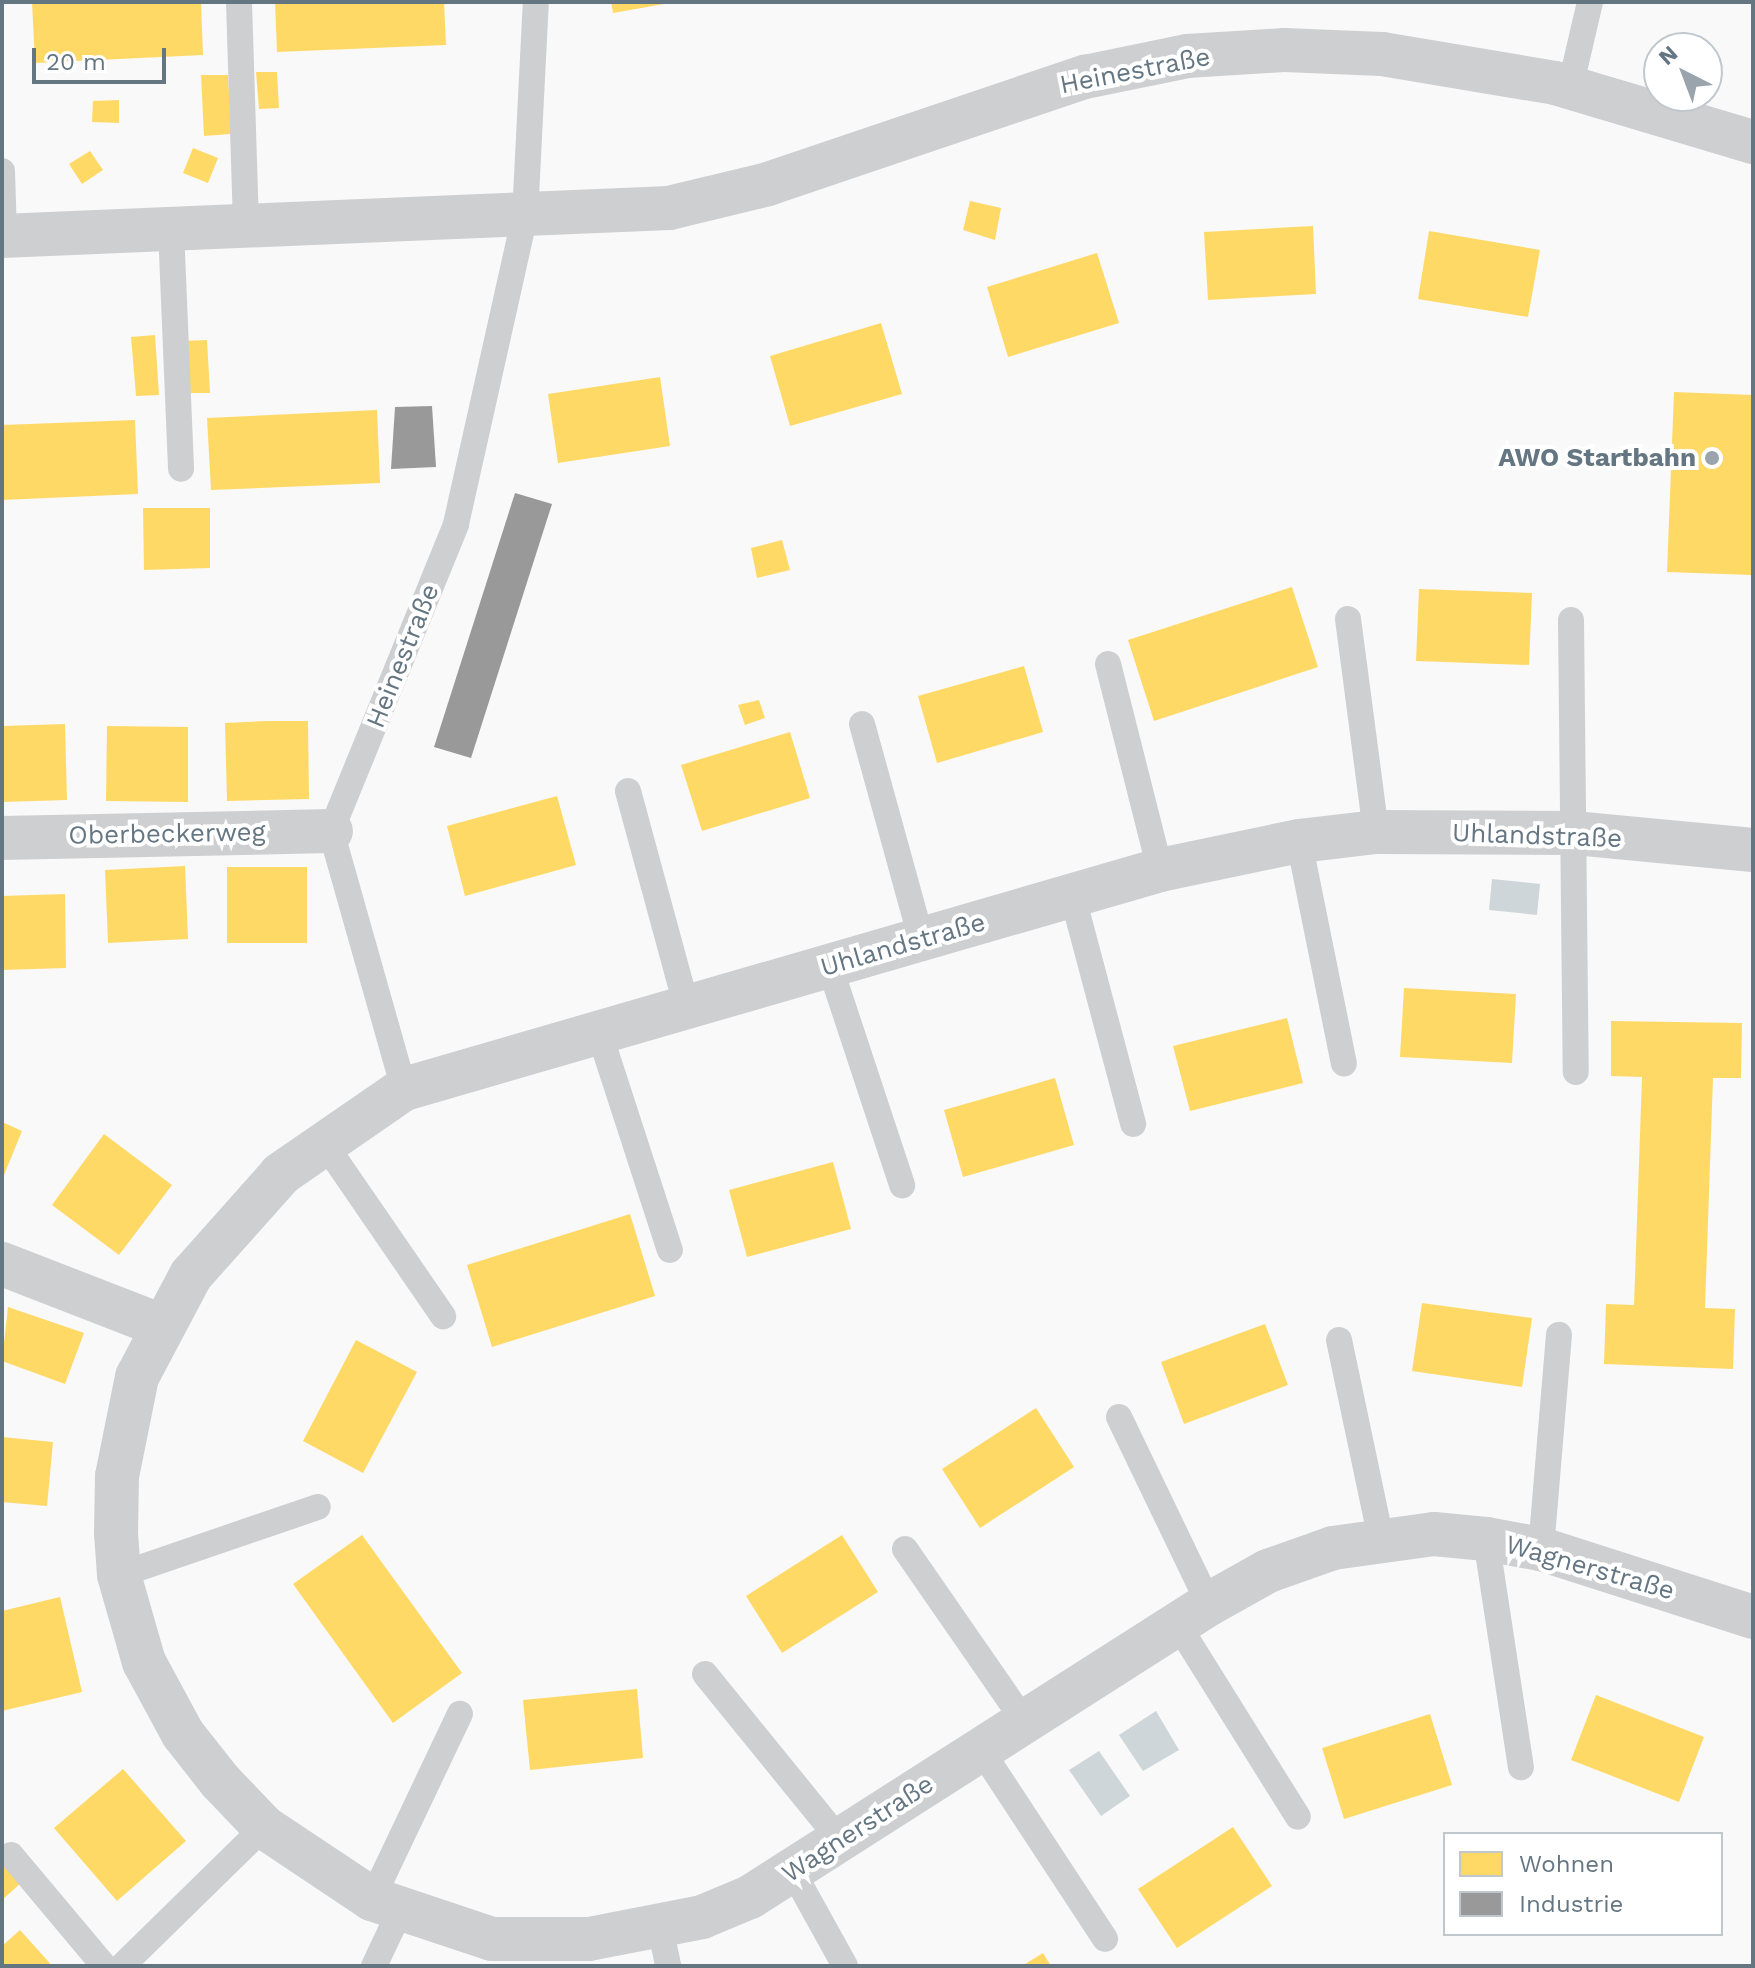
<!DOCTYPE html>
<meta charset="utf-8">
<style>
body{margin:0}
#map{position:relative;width:1755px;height:1968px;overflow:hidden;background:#f9f9f9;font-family:"Work Sans",sans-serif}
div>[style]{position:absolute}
.water>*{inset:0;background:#ced6d9}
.homes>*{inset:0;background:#ffd966}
.industry>*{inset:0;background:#999}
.service>*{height:26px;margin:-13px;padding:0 13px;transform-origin:13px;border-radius:13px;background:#cecfd0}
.minor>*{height:44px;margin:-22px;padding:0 22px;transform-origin:22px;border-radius:22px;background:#cecfd0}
.dots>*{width:22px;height:22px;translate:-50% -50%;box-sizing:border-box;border:4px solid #fff;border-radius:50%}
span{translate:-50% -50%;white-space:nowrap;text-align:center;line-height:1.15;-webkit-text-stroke:8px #fff;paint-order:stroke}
.street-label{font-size:26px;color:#657683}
.poi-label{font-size:26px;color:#657683;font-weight:700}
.right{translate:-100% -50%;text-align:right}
.frame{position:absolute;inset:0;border:4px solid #657683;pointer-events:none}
.legend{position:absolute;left:1443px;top:1832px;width:280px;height:104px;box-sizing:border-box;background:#fff;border:2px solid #c1c8cd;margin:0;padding:10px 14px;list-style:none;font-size:24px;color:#657683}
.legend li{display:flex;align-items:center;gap:16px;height:40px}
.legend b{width:40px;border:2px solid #c1c8cd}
.north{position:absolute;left:1643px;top:32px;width:80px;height:80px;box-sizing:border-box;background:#fff;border:2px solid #c1c8cd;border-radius:50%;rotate:318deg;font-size:22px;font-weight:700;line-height:32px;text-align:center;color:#657683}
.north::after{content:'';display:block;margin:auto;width:28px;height:36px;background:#99a4ac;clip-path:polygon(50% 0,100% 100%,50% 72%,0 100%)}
.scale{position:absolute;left:32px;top:48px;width:134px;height:36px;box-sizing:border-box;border:4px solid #657683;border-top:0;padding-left:10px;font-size:24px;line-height:28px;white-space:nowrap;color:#657683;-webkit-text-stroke:6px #fff;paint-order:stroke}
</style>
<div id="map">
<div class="water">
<div style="clip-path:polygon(1492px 879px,1540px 884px,1537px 915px,1489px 910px)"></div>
<div style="clip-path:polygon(1156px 1711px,1179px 1750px,1143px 1771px,1119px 1735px)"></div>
<div style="clip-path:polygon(1099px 1751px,1130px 1796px,1101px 1816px,1069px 1770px)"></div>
</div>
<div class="homes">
<div style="clip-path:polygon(32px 2px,201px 2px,203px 55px,35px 63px)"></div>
<div style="clip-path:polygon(275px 2px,444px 2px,446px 45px,277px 52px)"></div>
<div style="clip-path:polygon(611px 2px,664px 2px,664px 4px,613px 13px)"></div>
<div style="clip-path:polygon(256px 72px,277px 72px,279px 108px,259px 109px)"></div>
<div style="clip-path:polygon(201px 75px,228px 75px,231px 134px,204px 136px)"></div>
<div style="clip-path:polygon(119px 100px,119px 123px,92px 122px,93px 101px)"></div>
<div style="clip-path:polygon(193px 148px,218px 158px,208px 183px,183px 173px)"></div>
<div style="clip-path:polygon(90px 151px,103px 170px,82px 184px,69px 164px)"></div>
<div style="clip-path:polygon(970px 201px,1001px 208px,995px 240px,963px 230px)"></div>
<div style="clip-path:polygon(1313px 226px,1316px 294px,1208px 300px,1204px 232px)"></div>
<div style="clip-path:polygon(1429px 231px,1540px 250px,1528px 317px,1418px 299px)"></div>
<div style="clip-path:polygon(1097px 253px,1119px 323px,1008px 357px,987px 287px)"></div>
<div style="clip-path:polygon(881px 323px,902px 394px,790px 426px,770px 356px)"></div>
<div style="clip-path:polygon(155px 335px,159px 395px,136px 396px,131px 337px)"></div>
<div style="clip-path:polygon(207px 340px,210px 393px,184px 393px,182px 341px)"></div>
<div style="clip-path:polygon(660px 377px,670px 446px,558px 463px,548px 394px)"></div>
<div style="clip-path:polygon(1674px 392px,1753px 395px,1751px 575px,1667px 572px)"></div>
<div style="clip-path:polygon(377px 410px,380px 483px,211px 490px,207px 418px)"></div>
<div style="clip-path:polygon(135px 420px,138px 494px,2px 500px,2px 425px)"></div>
<div style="clip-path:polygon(143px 508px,210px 508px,210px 568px,144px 570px)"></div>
<div style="clip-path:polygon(782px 540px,790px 570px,757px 578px,751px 548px)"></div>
<div style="clip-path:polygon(1292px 587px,1318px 667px,1154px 721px,1128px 640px)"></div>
<div style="clip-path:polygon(1419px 589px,1532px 593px,1529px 665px,1416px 661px)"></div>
<div style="clip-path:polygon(1024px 666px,1043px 732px,937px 763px,918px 696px)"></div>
<div style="clip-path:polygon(759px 700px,765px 718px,745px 725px,738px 705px)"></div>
<div style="clip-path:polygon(267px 721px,308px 721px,309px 799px,227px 801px,225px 723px)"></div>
<div style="clip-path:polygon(65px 724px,67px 800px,2px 802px,2px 726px)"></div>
<div style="clip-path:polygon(107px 726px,188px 727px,188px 802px,106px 801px)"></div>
<div style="clip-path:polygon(790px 732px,810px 798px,702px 831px,681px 765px)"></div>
<div style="clip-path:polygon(557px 796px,576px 865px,465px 896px,447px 826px)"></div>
<div style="clip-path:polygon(185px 866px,188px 939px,108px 943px,105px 870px)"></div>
<div style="clip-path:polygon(227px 867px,307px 867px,307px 943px,227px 943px)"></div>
<div style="clip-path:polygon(65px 894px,66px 968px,2px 970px,2px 896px)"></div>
<div style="clip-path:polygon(1404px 988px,1516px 994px,1512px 1063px,1400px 1057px)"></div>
<div style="clip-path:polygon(1287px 1018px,1303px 1083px,1190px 1111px,1173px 1046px)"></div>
<div style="clip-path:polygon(1611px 1021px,1742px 1023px,1741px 1078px,1713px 1078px,1705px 1308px,1735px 1309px,1733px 1369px,1604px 1364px,1606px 1304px,1634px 1305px,1642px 1077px,1611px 1076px)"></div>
<div style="clip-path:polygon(1055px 1078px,1074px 1145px,963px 1177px,944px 1110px)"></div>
<div style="clip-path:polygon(2px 1122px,22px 1131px,2px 1180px)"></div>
<div style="clip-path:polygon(104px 1134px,172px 1185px,119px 1255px,52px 1205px)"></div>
<div style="clip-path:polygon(833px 1162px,851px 1229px,747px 1257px,729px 1190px)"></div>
<div style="clip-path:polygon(630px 1214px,655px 1296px,492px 1347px,467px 1265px)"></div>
<div style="clip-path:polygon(1422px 1303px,1532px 1318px,1522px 1387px,1412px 1371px)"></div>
<div style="clip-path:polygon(8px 1307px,84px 1333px,65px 1384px,2px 1361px)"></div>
<div style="clip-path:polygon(1265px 1324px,1288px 1385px,1184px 1424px,1161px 1362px)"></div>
<div style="clip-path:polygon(356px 1340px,417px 1372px,363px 1473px,303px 1441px)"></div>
<div style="clip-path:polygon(1036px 1408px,1074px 1467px,980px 1528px,942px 1469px)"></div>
<div style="clip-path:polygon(2px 1437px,53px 1442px,47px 1506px,2px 1502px)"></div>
<div style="clip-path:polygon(362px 1535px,462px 1673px,393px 1723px,293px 1584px)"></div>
<div style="clip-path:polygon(842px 1535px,878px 1592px,782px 1653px,746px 1596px)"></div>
<div style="clip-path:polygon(60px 1597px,82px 1692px,2px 1711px,2px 1611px)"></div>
<div style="clip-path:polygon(637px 1689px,643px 1758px,530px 1770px,523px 1700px)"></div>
<div style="clip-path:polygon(1596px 1695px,1704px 1737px,1679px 1802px,1571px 1760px)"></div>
<div style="clip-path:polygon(1430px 1714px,1452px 1785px,1344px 1819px,1322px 1748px)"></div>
<div style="clip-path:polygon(123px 1769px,186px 1841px,117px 1901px,54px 1828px)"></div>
<div style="clip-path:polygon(1233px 1827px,1272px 1886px,1177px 1948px,1138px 1889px)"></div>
<div style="clip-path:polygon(2px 1861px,21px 1883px,2px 1900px)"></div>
<div style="clip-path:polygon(20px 1930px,47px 1960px,52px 1966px,2px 1966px,2px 1946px)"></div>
<div style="clip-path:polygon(1043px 1953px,1051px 1966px,1022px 1966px)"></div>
</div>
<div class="industry">
<div style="clip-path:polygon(432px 406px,436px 467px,391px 469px,395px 407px)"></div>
<div style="clip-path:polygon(515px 493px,552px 504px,471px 758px,434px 747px)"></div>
</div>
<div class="service">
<div style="left:239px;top:2px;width:224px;rotate:88.2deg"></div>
<div style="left:1570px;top:88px;width:88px;rotate:-76.9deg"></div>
<div style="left:2px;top:171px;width:65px;rotate:88.2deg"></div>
<div style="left:171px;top:229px;width:240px;rotate:87.6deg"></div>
<div style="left:1348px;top:619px;width:215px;rotate:82.5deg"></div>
<div style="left:1571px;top:620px;width:452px;rotate:89.4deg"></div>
<div style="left:1108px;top:664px;width:212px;rotate:75.8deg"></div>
<div style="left:862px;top:724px;width:222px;rotate:74.6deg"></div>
<div style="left:628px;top:791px;width:225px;rotate:74.8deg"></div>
<div style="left:1299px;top:841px;width:227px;rotate:78.6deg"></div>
<div style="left:1072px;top:894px;width:238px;rotate:75.1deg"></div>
<div style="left:830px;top:967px;width:230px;rotate:71.7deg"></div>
<div style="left:600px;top:1035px;width:226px;rotate:72deg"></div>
<div style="left:404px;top:1089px;width:268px;rotate:-105.8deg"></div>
<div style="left:331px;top:831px;width:331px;rotate:-67.8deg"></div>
<div style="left:456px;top:524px;width:316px;rotate:-77.4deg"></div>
<div style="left:525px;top:216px;width:214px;rotate:-87.1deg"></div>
<div style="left:322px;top:1140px;width:214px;rotate:55.5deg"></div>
<div style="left:1339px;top:1340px;width:203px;rotate:78.1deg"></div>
<div style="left:1119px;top:1417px;width:208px;rotate:64.3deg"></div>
<div style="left:1486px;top:1539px;width:231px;rotate:81.3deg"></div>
<div style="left:905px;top:1549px;width:209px;rotate:55.3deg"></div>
<div style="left:1541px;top:1549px;width:215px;rotate:-85.2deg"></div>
<div style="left:119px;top:1575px;width:210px;rotate:-18.9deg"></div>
<div style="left:1178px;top:1625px;width:226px;rotate:58deg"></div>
<div style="left:705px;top:1674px;width:214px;rotate:50.9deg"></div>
<div style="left:981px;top:1750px;width:226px;rotate:56.7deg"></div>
<div style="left:11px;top:1855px;width:145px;rotate:50deg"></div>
<div style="left:793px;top:1872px;width:107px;rotate:61deg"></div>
<div style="left:372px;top:1899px;width:205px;rotate:-64.6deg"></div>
<div style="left:660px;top:1927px;width:40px;rotate:78deg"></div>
<div style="left:122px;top:1966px;width:199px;rotate:-44.4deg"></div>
<div style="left:374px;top:1966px;width:61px;rotate:-64.7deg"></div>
</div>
<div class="minor">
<div style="left:2px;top:236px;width:668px;rotate:-2.4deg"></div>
<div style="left:669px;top:208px;width:102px;rotate:-13.6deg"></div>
<div style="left:768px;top:184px;width:335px;rotate:-18.7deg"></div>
<div style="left:1085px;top:77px;width:104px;rotate:-11.6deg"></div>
<div style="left:1187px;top:56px;width:97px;rotate:-3.5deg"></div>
<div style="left:1284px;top:50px;width:98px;rotate:2.3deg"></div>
<div style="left:1382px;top:54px;width:175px;rotate:9.5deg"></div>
<div style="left:1555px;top:83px;width:207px;rotate:16.6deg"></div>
<div style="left:2px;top:838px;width:329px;rotate:-1.2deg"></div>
<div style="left:1753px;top:850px;width:181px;rotate:-174.6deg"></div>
<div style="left:1573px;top:833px;width:197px;rotate:-179.7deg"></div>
<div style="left:1376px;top:832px;width:78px;rotate:173.3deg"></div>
<div style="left:1299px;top:841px;width:142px;rotate:168.2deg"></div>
<div style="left:1160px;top:870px;width:787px;rotate:163.84deg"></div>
<div style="left:404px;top:1089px;width:150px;rotate:145.4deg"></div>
<div style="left:281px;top:1174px;width:135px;rotate:131.7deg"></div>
<div style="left:191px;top:1275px;width:115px;rotate:117.9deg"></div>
<div style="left:137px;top:1377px;width:101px;rotate:101.4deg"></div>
<div style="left:117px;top:1476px;width:57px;rotate:91deg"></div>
<div style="left:116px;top:1533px;width:42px;rotate:85.9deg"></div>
<div style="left:119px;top:1575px;width:91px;rotate:74deg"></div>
<div style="left:144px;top:1662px;width:82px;rotate:61.6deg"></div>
<div style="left:183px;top:1734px;width:60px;rotate:51.8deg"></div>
<div style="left:220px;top:1781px;width:64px;rotate:46.3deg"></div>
<div style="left:264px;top:1827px;width:130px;rotate:33.7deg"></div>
<div style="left:372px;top:1899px;width:126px;rotate:18.4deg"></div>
<div style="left:492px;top:1939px;width:97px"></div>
<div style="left:589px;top:1939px;width:115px;rotate:-11deg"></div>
<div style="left:702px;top:1917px;width:52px;rotate:-22.6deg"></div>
<div style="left:750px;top:1897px;width:545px;rotate:-32.55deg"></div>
<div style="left:1209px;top:1604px;width:68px;rotate:-29.2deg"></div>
<div style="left:1268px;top:1571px;width:69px;rotate:-19.5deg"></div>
<div style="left:1333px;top:1548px;width:102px;rotate:-7.9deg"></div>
<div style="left:1434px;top:1534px;width:52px;rotate:5.5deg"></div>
<div style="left:1486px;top:1539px;width:56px;rotate:10.3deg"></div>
<div style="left:1541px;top:1549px;width:223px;rotate:17.8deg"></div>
<div style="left:2px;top:1264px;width:168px;rotate:21.2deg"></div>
</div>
<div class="dots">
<div style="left:1712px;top:458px;background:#99a4ac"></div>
</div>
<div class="street-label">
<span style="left:1135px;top:71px;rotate:-11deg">Heinestraße</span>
<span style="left:403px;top:656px;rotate:-68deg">Heinestraße</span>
<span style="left:167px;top:834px;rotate:-1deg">Oberbeckerweg</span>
<span style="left:1537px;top:836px;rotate:2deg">Uhlandstraße</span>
<span style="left:903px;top:945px;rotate:-16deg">Uhlandstraße</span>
<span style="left:1590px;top:1568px;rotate:16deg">Wagnerstraße</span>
<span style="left:858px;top:1829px;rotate:-33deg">Wagnerstraße</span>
</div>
<div class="poi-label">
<span class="right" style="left:1696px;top:458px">AWO Startbahn</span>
</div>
<div class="frame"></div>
<ul class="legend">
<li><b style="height:22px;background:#ffd966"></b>Wohnen</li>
<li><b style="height:22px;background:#999"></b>Industrie</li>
</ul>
<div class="north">N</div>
<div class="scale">20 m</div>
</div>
